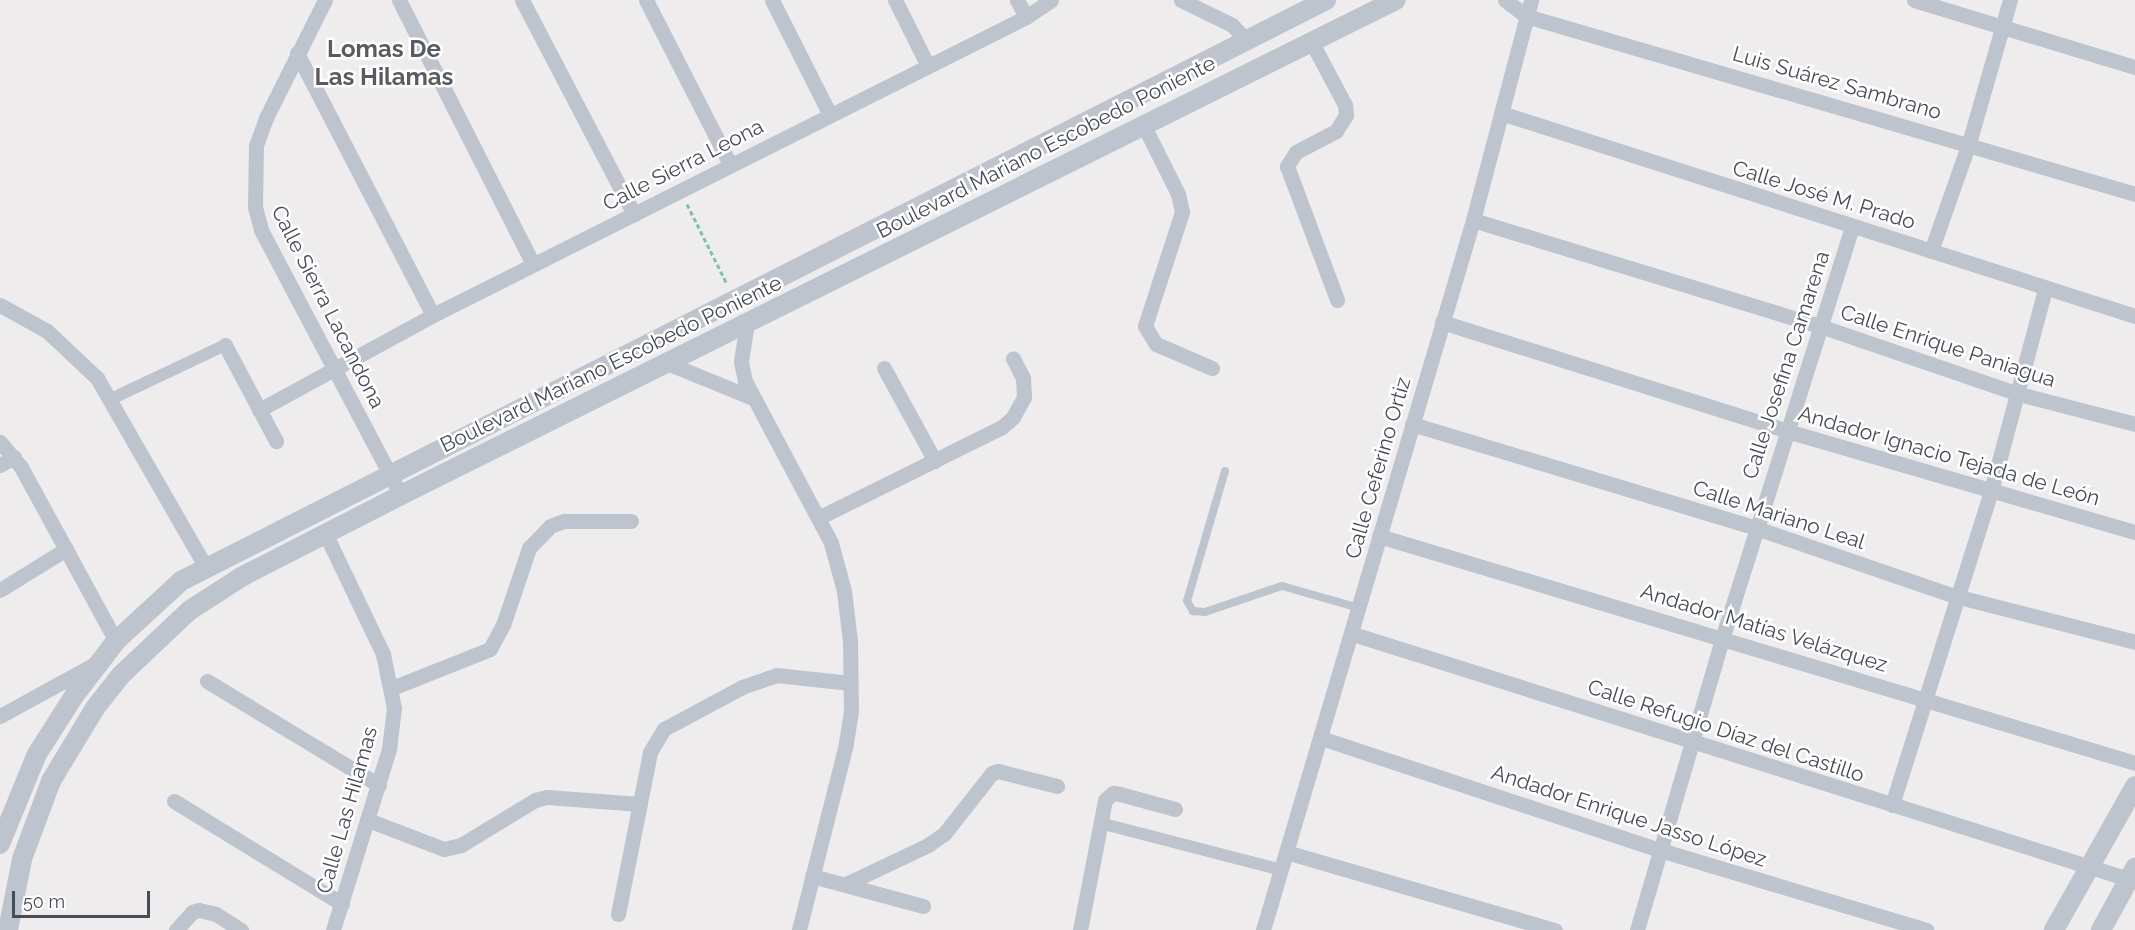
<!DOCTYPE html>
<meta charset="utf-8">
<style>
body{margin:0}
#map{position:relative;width:2135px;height:930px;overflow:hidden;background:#eeecec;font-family:Raleway,sans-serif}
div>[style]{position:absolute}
.path>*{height:3px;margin-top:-1.5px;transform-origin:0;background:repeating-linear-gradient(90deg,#79c3a8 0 4.5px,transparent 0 7.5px)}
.service>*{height:8px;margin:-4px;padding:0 4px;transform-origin:4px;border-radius:4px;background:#bec4cd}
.pedestrian>*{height:12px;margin:-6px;padding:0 6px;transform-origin:6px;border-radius:6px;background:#bec4cd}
.minor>*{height:15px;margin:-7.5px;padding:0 7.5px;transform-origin:7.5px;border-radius:7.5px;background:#bec4cd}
.tertiary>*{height:20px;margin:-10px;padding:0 10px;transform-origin:10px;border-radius:10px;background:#bec4cd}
span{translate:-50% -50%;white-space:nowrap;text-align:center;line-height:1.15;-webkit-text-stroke:5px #fff;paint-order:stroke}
.street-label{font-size:21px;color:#464d57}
.quarter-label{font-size:24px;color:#595b60;font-weight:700}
.scale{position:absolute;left:12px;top:891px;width:138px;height:27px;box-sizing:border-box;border:3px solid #464d57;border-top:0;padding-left:8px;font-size:18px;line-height:21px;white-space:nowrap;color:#464d57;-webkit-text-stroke:4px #fff;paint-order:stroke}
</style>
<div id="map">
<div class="path">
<div style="left:687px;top:204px;width:89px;rotate:63.4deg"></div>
</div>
<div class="service">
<div style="left:1225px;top:471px;width:135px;rotate:106.3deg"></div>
<div style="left:1187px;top:601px;width:12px;rotate:59deg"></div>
<div style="left:1193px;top:611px;width:12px;rotate:5deg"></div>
<div style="left:1205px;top:612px;width:81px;rotate:-18.7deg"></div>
<div style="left:1282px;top:586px;width:80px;rotate:15.9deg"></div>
</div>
<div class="pedestrian">
<div style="left:111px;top:399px;width:126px;rotate:-25.3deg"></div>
<div style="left:1100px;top:823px;width:188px;rotate:14.5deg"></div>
</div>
<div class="minor">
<div style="left:325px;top:0;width:132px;rotate:116.6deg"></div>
<div style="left:266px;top:118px;width:29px;rotate:110deg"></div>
<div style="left:256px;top:145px;width:62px;rotate:90.9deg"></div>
<div style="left:255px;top:207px;width:24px;rotate:75deg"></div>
<div style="left:261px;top:230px;width:300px;rotate:62.2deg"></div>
<div style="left:399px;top:0;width:296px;rotate:63.1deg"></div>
<div style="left:522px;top:0;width:242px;rotate:62.4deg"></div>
<div style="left:646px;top:0;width:184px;rotate:62.9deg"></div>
<div style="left:772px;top:0;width:127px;rotate:63.2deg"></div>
<div style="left:895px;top:0;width:72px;rotate:63.4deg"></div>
<div style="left:1017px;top:0;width:19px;rotate:62deg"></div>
<div style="left:1181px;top:0;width:57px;rotate:26.1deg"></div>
<div style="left:1232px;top:25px;width:22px;rotate:47deg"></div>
<div style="left:1505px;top:0;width:26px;rotate:37deg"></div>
<div style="left:1526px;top:16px;width:634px;rotate:16.29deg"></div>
<div style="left:1914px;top:0;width:231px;rotate:16.9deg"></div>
<div style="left:1311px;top:41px;width:72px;rotate:62deg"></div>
<div style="left:1345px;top:105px;width:10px;rotate:84deg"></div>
<div style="left:1346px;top:115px;width:19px;rotate:122deg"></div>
<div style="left:1336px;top:131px;width:45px;rotate:152.3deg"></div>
<div style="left:1296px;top:152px;width:17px;rotate:123deg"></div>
<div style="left:1287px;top:166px;width:143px;rotate:69.5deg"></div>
<div style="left:297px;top:53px;width:295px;rotate:62.6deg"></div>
<div style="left:1501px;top:113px;width:666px;rotate:17.75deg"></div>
<div style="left:1144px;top:126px;width:76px;rotate:63.4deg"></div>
<div style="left:1178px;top:194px;width:18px;rotate:77deg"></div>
<div style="left:1182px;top:212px;width:120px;rotate:108deg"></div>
<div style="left:1145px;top:326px;width:21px;rotate:59deg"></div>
<div style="left:1156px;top:344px;width:61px;rotate:23.2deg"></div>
<div style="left:1473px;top:220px;width:363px;rotate:17deg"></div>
<div style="left:1820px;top:326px;width:210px;rotate:18.9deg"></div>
<div style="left:2019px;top:394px;width:120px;rotate:14.5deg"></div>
<div style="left:1931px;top:251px;width:114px;rotate:-70.6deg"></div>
<div style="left:1969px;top:143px;width:149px;rotate:-74deg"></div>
<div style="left:0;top:305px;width:54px;rotate:29deg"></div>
<div style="left:47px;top:331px;width:69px;rotate:43.2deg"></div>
<div style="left:97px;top:378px;width:217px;rotate:60.1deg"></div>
<div style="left:1442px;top:322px;width:362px;rotate:17.5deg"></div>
<div style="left:1787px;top:431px;width:362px;rotate:16.2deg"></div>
<div style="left:747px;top:323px;width:39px;rotate:99deg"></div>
<div style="left:741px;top:362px;width:19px;rotate:78deg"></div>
<div style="left:745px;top:381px;width:183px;rotate:62deg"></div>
<div style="left:831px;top:543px;width:50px;rotate:74.8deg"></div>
<div style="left:844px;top:591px;width:50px;rotate:83.2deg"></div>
<div style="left:850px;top:641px;width:70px;rotate:89.2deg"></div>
<div style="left:851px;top:711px;width:33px;rotate:99deg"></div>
<div style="left:846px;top:744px;width:192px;rotate:104.2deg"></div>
<div style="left:225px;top:345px;width:109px;rotate:62deg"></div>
<div style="left:667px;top:363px;width:95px;rotate:22.2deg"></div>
<div style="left:884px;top:368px;width:106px;rotate:61.3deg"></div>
<div style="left:259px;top:410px;width:198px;rotate:-28.6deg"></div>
<div style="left:433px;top:315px;width:664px;rotate:-26.68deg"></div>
<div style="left:1026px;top:17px;width:30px;rotate:-34deg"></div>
<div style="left:1412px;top:424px;width:359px;rotate:16.8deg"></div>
<div style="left:1756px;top:528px;width:210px;rotate:18.9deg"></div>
<div style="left:1955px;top:596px;width:186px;rotate:14.3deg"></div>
<div style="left:0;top:442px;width:33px;rotate:50deg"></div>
<div style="left:21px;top:467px;width:198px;rotate:61.4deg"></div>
<div style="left:0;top:465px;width:16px;rotate:-30deg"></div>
<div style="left:820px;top:517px;width:203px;rotate:-26.3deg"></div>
<div style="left:1002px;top:427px;width:15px;rotate:-42deg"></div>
<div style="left:1013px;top:417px;width:23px;rotate:-61deg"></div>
<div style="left:1024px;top:397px;width:19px;rotate:-93deg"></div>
<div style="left:1023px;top:378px;width:22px;rotate:-117deg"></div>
<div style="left:326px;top:535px;width:132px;rotate:64.4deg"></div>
<div style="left:383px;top:654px;width:55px;rotate:78.5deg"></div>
<div style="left:394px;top:708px;width:41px;rotate:97deg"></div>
<div style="left:389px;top:749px;width:189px;rotate:107.2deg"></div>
<div style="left:1379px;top:536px;width:789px;rotate:16.71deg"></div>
<div style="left:0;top:590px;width:78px;rotate:-31.8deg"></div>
<div style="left:1353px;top:634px;width:820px;rotate:17.53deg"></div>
<div style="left:207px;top:681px;width:201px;rotate:31.2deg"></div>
<div style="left:392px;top:688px;width:105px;rotate:-21.7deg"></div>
<div style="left:490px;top:649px;width:27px;rotate:-62deg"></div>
<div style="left:503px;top:625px;width:81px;rotate:-71.3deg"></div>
<div style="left:529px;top:548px;width:30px;rotate:-46deg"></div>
<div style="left:550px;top:526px;width:15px;rotate:-20deg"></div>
<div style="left:564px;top:521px;width:67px"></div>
<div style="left:0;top:716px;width:111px;rotate:-28.7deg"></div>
<div style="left:1321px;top:738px;width:357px;rotate:18.3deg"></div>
<div style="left:1660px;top:850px;width:278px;rotate:16.7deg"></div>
<div style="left:174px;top:801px;width:197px;rotate:31.5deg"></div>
<div style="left:1892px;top:805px;width:329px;rotate:-72.5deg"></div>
<div style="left:1991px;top:491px;width:208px;rotate:-75deg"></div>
<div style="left:368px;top:820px;width:81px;rotate:20.9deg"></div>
<div style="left:444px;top:849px;width:17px;rotate:-13deg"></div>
<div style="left:461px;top:845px;width:87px;rotate:-31.3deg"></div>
<div style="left:535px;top:800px;width:12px;rotate:-14deg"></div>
<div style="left:547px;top:797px;width:93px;rotate:4.3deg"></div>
<div style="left:1286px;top:852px;width:280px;rotate:16.2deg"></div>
<div style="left:812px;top:876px;width:115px;rotate:15.1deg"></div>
<div style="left:846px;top:884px;width:91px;rotate:-25.4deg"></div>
<div style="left:928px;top:845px;width:19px;rotate:-35deg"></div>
<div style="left:944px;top:834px;width:78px;rotate:-51.8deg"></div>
<div style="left:992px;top:773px;width:6px;rotate:-18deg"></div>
<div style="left:998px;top:771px;width:61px;rotate:14.3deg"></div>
<div style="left:618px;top:914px;width:165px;rotate:-78.8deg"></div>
<div style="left:650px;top:752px;width:27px;rotate:-59deg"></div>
<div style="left:664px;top:729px;width:89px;rotate:-28.3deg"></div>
<div style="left:742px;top:687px;width:36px;rotate:-19deg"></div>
<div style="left:776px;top:675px;width:75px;rotate:6.1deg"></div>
<div style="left:176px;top:930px;width:24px;rotate:-48deg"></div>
<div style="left:192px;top:912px;width:7px;rotate:-16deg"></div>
<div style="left:199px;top:910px;width:17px;rotate:13deg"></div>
<div style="left:216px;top:914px;width:30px;rotate:33deg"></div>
<div style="left:1080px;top:930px;width:132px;rotate:-79.1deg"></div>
<div style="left:1105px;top:800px;width:11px;rotate:-41deg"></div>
<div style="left:1113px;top:793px;width:7px;rotate:8deg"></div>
<div style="left:1120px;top:794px;width:57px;rotate:15.3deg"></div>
<div style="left:1263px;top:930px;width:740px;rotate:-73.52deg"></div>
<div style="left:1473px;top:220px;width:228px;rotate:-75.2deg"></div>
<div style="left:1637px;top:930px;width:306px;rotate:-73.7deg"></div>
<div style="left:1723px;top:636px;width:429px;rotate:-72.5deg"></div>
</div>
<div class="tertiary">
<div style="left:0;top:844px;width:97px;rotate:-67.7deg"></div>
<div style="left:37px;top:754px;width:69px;rotate:-57.5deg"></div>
<div style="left:74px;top:696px;width:69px;rotate:-52.6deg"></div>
<div style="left:116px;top:641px;width:88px;rotate:-42.7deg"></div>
<div style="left:181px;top:581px;width:1284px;rotate:-26.9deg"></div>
<div style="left:8px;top:930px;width:72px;rotate:-78.8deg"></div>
<div style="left:22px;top:859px;width:83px;rotate:-69.6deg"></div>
<div style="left:51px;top:781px;width:85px;rotate:-58.9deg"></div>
<div style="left:95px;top:708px;width:42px;rotate:-51.8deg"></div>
<div style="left:121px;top:675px;width:95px;rotate:-43.3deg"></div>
<div style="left:190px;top:610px;width:63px;rotate:-32.7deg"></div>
<div style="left:243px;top:576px;width:178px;rotate:-27.1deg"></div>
<div style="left:401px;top:495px;width:1111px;rotate:-26.45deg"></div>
<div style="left:2054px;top:930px;width:165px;rotate:-60.6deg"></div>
<div style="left:2101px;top:930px;width:71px;rotate:-61.3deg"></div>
</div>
<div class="street-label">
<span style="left:1837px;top:83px;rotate:16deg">Luis Suárez Sambrano</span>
<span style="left:1046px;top:147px;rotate:-27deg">Boulevard Mariano Escobedo Poniente</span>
<span style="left:683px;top:165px;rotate:-27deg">Calle Sierra Leona</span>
<span style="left:1824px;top:195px;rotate:17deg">Calle José M. Prado</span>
<span style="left:328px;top:307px;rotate:63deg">Calle Sierra Lacandona</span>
<span style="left:1948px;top:346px;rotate:18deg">Calle Enrique Paniagua</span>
<span style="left:611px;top:364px;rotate:-26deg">Boulevard Mariano Escobedo Poniente</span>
<span style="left:1786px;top:365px;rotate:-72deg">Calle Josefina Camarena</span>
<span style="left:1949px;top:456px;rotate:16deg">Andador Ignacio Tejada de León</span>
<span style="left:1378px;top:468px;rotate:-74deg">Calle Ceferino Ortiz</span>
<span style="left:1779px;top:515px;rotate:18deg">Calle Mariano Leal</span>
<span style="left:1764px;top:628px;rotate:17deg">Andador Matías Velázquez</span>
<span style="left:1726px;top:731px;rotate:18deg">Calle Refugio Díaz del Castillo</span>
<span style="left:347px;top:810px;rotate:-74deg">Calle Las Hilamas</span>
<span style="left:1629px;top:816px;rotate:18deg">Andador Enrique Jasso López</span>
</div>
<div class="quarter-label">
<span style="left:384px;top:63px">Lomas De<br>Las Hilamas</span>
</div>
<div class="scale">50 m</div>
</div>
